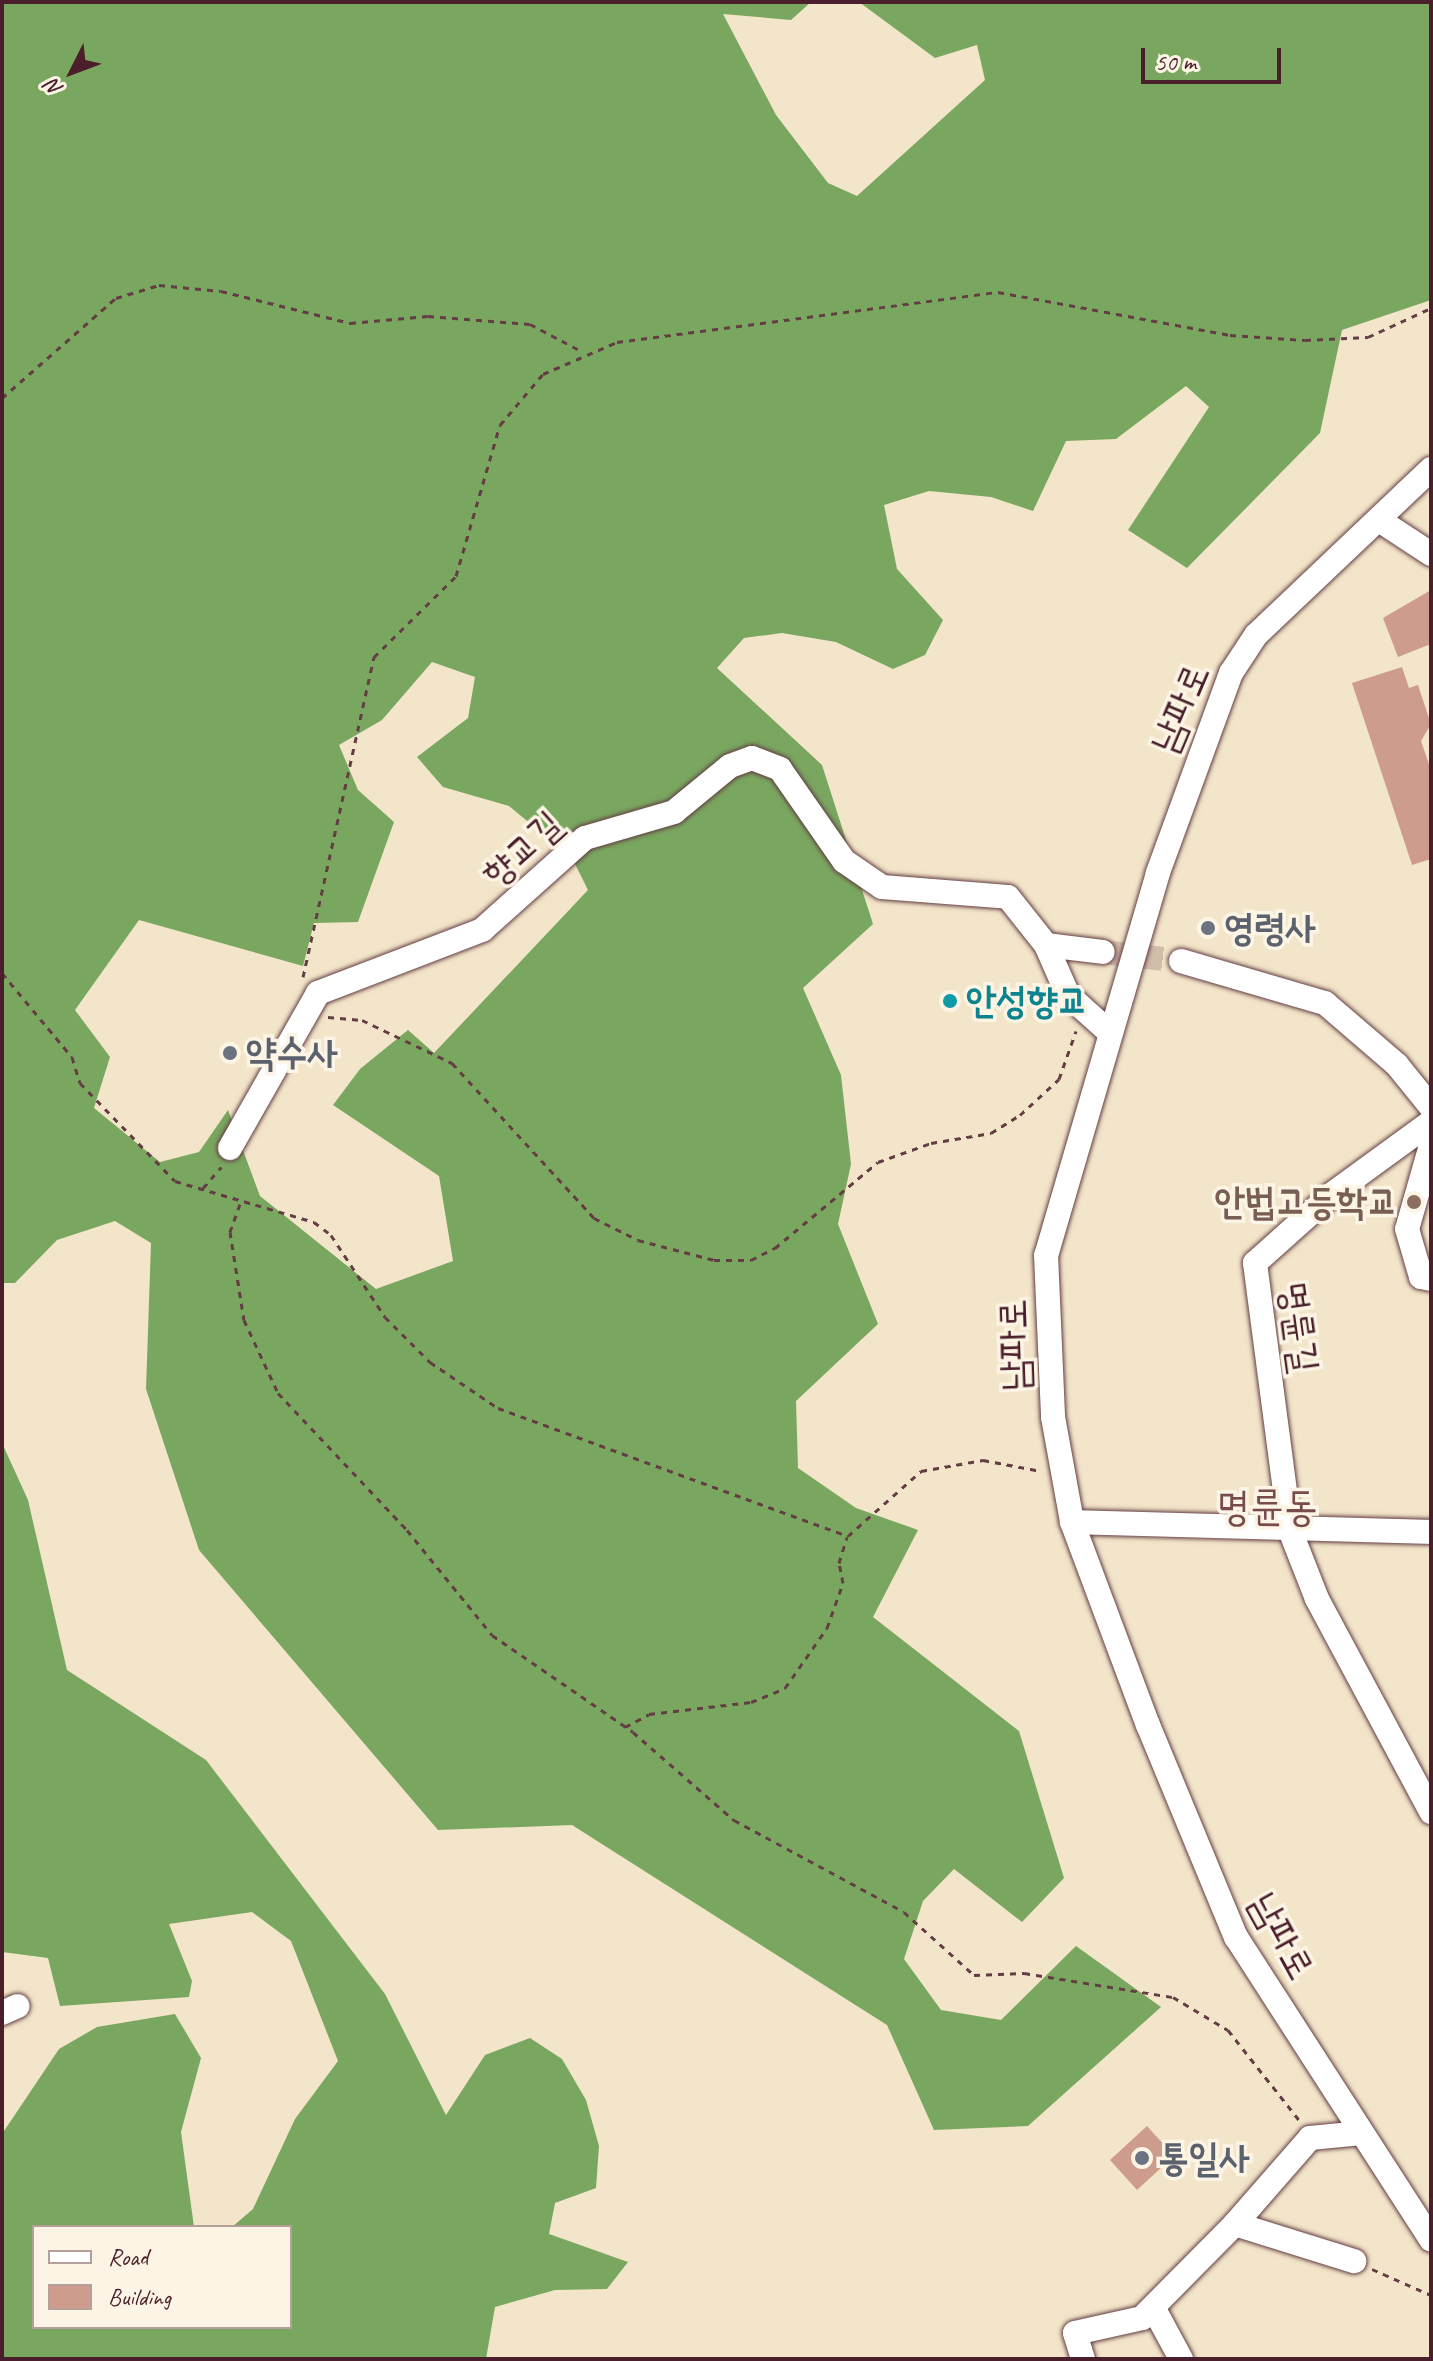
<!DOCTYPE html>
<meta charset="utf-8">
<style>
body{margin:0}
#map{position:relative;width:1433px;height:2361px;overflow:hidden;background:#f3e5c9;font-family:Caveat,"Poor Story",sans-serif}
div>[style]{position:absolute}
.forest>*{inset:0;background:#7aa760}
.building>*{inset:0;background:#ce9c8d}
.minor-tunnel>*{height:24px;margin-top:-12px;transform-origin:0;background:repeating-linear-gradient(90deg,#d1bda9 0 24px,transparent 0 36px)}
.path>*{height:3px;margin-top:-1.5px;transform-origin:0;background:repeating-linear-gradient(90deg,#633d43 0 6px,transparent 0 12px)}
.roads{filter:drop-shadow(0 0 2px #633d43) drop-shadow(0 0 2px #633d43)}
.minor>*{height:24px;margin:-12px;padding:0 12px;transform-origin:12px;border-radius:12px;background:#fff}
.dots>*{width:22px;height:22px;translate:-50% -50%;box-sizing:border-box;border:4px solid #fcf5e5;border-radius:50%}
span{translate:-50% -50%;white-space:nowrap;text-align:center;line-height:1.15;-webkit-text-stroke:7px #fcf5e5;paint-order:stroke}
.street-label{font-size:38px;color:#4a1f2b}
.worship-label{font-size:38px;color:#5b616d;font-weight:700}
.left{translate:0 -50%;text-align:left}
.culture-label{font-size:38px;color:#0d838f;font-weight:700}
.education-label{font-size:38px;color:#785e54;font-weight:700}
.right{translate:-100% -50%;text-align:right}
.quarter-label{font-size:42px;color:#784b4d}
.frame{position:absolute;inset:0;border:4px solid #4a1f2b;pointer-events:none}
.legend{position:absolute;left:32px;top:2225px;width:260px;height:104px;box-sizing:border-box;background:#fcf5e5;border:2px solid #b59f9b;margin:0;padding:10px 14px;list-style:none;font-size:24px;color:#4a1f2b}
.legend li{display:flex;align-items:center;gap:16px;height:40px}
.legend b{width:40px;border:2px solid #b59f9b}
.north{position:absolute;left:32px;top:32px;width:80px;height:80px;-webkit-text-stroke:6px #fcf5e5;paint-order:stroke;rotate:228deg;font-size:22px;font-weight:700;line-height:32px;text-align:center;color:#4a1f2b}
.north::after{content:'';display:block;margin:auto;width:28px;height:36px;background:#4a1f2b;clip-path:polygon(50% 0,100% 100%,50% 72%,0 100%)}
.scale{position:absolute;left:1141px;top:48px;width:140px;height:36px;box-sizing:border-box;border:4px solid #4a1f2b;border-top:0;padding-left:10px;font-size:24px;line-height:28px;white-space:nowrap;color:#4a1f2b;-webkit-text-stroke:6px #fcf5e5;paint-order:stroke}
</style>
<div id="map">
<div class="forest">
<div style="clip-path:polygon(evenodd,2px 2px,811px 2px,791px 20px,723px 14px,776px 115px,828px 183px,857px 196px,985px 80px,977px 45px,935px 58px,859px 2px,1431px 2px,1431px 300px,1342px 330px,1320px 433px,1187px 568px,1128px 530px,1209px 407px,1186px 386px,1116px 439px,1066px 441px,1033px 511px,991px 497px,929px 491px,884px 505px,897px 569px,943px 620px,925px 655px,893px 669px,836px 642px,782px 633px,744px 638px,717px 668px,822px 765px,873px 924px,803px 988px,841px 1075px,851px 1164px,838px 1224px,878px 1324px,796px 1401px,798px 1468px,856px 1508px,918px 1530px,873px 1617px,1019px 1731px,1064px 1878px,1022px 1922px,954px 1869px,923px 1901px,904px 1959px,941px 2010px,1001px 2020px,1076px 1946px,1161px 2007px,1028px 2126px,934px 2130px,887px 2025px,572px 1825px,438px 1830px,199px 1550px,146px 1389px,151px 1243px,115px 1221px,57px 1240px,15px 1283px,2px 1283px,2px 2px,432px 662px,475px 677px,468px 718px,417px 757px,443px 787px,509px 806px,572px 858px,588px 890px,434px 1053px,408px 1030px,360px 1069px,333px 1105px,439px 1176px,453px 1261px,376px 1289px,260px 1196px,228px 1110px,199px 1152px,160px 1162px,94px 1108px,110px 1057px,75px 1010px,139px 920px,303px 966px,314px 923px,358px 922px,394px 822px,358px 790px,339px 745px,382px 720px,432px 662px)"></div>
<div style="clip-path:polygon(2px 1443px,28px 1500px,67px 1670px,206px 1760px,385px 1994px,446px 2115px,485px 2055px,530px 2038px,562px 2059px,586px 2100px,599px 2146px,596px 2188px,555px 2203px,549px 2234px,628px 2262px,607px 2289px,555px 2290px,495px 2307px,486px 2359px,2px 2359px,2px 2134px,59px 2049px,97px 2027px,175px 2014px,201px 2058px,181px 2132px,194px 2227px,34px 2227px,34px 2327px,290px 2327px,290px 2227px,232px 2227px,253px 2209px,295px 2119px,338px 2061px,291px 1941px,252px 1912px,169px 1924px,192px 1981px,189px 1997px,60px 2006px,48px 1958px,2px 1952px)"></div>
</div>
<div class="building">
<div style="clip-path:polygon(1431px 590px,1431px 644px,1398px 657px,1383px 618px)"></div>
<div style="clip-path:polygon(1402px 667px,1409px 688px,1418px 685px,1431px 724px,1421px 741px,1431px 770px,1431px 859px,1412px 865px,1352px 683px)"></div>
<div style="clip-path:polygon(1147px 2126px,1174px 2156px,1137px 2190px,1110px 2160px)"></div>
</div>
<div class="minor-tunnel">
<div style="left:1103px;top:952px;width:79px;rotate:6.6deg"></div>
</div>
<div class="path">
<div style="left:2px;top:398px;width:152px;rotate:-41.3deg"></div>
<div style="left:116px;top:298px;width:45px;rotate:-16.8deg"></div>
<div style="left:159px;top:285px;width:62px;rotate:5.5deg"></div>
<div style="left:221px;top:291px;width:133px;rotate:13.9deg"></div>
<div style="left:350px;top:323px;width:78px;rotate:-5.1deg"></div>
<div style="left:428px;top:316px;width:102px;rotate:4.5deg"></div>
<div style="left:530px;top:324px;width:60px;rotate:27.8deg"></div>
<div style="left:2px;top:973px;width:109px;rotate:50.2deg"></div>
<div style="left:72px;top:1057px;width:27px;rotate:73deg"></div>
<div style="left:80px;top:1083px;width:136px;rotate:45.9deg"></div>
<div style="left:175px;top:1181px;width:145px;rotate:16.4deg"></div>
<div style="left:314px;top:1222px;width:21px;rotate:37deg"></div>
<div style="left:331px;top:1235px;width:98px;rotate:56.6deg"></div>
<div style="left:385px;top:1317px;width:64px;rotate:45deg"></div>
<div style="left:430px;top:1362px;width:82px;rotate:34.1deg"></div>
<div style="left:498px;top:1408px;width:373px;rotate:20.1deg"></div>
<div style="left:848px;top:1536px;width:98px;rotate:-41.7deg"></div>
<div style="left:921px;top:1471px;width:63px;rotate:-10.1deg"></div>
<div style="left:983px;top:1460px;width:59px;rotate:10.7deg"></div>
<div style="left:303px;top:977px;width:328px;rotate:-77.5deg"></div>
<div style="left:374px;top:657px;width:115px;rotate:-44.6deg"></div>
<div style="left:456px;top:576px;width:157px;rotate:-73.8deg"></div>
<div style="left:500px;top:425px;width:67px;rotate:-49.9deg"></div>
<div style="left:543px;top:374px;width:81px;rotate:-23.4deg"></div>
<div style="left:617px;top:342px;width:384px;rotate:-7.5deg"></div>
<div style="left:998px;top:292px;width:236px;rotate:10.5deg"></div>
<div style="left:1230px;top:335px;width:75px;rotate:3.8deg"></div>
<div style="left:1305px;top:340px;width:63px;rotate:-2.7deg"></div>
<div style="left:1368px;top:337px;width:69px;rotate:-24.7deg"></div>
<div style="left:328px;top:1017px;width:34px;rotate:5deg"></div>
<div style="left:362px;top:1020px;width:100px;rotate:25.5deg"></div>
<div style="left:452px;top:1063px;width:210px;rotate:47.5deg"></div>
<div style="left:594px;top:1218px;width:49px;rotate:26.6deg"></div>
<div style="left:638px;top:1240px;width:79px;rotate:14.7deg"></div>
<div style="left:714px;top:1260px;width:37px"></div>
<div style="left:751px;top:1260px;width:27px;rotate:-27deg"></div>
<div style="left:775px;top:1248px;width:134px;rotate:-39.9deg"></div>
<div style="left:878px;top:1162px;width:56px;rotate:-19.7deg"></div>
<div style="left:931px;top:1143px;width:61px;rotate:-9.5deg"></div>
<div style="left:991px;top:1133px;width:34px;rotate:-32deg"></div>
<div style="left:1020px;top:1115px;width:53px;rotate:-42.7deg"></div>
<div style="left:1059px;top:1079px;width:51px;rotate:-70.5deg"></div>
<div style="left:203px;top:1188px;width:28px;rotate:-49deg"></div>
<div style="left:240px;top:1204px;width:30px;rotate:110deg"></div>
<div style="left:230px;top:1232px;width:89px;rotate:81deg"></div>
<div style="left:244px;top:1320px;width:81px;rotate:65deg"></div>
<div style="left:278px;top:1393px;width:188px;rotate:46.7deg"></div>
<div style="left:407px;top:1530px;width:135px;rotate:51deg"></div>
<div style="left:492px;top:1635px;width:171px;rotate:34.5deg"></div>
<div style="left:633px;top:1732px;width:134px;rotate:41.1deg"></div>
<div style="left:734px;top:1820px;width:193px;rotate:28.4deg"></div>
<div style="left:904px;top:1912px;width:94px;rotate:42deg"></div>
<div style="left:974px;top:1975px;width:50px;rotate:-2.3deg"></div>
<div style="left:1024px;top:1973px;width:151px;rotate:9.2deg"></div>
<div style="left:1173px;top:1997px;width:64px;rotate:31deg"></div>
<div style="left:1228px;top:2030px;width:115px;rotate:51.7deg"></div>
<div style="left:625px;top:1727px;width:27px;rotate:-28deg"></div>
<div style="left:649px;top:1714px;width:103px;rotate:-6.7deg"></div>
<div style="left:751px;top:1702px;width:37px;rotate:-22deg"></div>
<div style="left:785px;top:1688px;width:73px;rotate:-55deg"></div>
<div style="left:827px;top:1628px;width:48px;rotate:-70.4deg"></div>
<div style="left:843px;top:1583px;width:20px;rotate:-101deg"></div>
<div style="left:839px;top:1563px;width:27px;rotate:-73deg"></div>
<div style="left:1372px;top:2269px;width:64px;rotate:23.8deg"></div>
</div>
<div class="roads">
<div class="minor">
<div style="left:1431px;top:469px;width:241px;rotate:136.5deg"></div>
<div style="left:1256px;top:635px;width:45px;rotate:123.3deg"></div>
<div style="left:1231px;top:673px;width:213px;rotate:110.1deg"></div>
<div style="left:1158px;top:873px;width:398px;rotate:106.3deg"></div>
<div style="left:1046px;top:1255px;width:162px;rotate:87.5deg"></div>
<div style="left:1053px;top:1417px;width:107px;rotate:79.7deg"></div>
<div style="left:1072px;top:1522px;width:217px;rotate:69.5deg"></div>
<div style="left:1148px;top:1725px;width:230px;rotate:67.5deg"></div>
<div style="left:1236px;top:1937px;width:360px;rotate:57.2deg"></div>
<div style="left:1379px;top:520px;width:62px;rotate:33.2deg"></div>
<div style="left:1046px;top:945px;width:55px;rotate:66.3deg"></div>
<div style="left:1068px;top:995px;width:57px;rotate:42.1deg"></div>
<div style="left:1181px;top:961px;width:150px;rotate:16.3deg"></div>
<div style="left:1325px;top:1003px;width:95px;rotate:40.7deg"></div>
<div style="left:1397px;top:1065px;width:54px;rotate:51deg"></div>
<div style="left:1431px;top:1122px;width:124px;rotate:143.9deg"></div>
<div style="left:1331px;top:1195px;width:102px;rotate:138.2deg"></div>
<div style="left:1255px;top:1263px;width:269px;rotate:82.5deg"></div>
<div style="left:1290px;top:1530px;width:74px;rotate:68.6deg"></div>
<div style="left:1317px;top:1599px;width:242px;rotate:61.8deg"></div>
<div style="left:1431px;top:1145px;width:87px;rotate:105.9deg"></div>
<div style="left:1407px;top:1229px;width:50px;rotate:73.7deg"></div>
<div style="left:1421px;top:1277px;width:10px;rotate:11deg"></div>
<div style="left:230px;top:1148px;width:178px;rotate:-60.4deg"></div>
<div style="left:318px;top:993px;width:176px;rotate:-21deg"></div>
<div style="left:482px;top:930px;width:138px;rotate:-41.8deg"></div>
<div style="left:585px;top:838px;width:93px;rotate:-16.3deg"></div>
<div style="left:674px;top:812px;width:72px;rotate:-39.4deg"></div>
<div style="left:730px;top:766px;width:23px;rotate:-20deg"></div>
<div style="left:752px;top:758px;width:30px;rotate:21deg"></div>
<div style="left:780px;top:769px;width:112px;rotate:55.2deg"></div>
<div style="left:844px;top:861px;width:46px;rotate:34.4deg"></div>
<div style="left:882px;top:887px;width:126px;rotate:4.5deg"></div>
<div style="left:1008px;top:897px;width:61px;rotate:51.6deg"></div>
<div style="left:1046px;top:945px;width:57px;rotate:7deg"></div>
<div style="left:1072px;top:1522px;width:359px;rotate:1.6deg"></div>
<div style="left:2px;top:2013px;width:17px;rotate:-24deg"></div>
<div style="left:1235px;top:2224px;width:114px;rotate:-48.9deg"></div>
<div style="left:1310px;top:2138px;width:52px;rotate:-5.5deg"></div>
<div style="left:1154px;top:2309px;width:57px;rotate:61.6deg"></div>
<div style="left:1083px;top:2359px;width:27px;rotate:-107deg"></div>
<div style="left:1075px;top:2333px;width:69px;rotate:-12.6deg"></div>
<div style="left:1142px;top:2318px;width:132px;rotate:-45.3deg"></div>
<div style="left:1235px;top:2224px;width:125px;rotate:17.3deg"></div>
</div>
</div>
<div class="dots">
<div style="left:1208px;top:928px;background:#6b7280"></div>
<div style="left:950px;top:1001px;background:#0f9aa8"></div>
<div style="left:230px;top:1053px;background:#6b7280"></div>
<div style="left:1414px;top:1202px;background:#8d6e63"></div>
<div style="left:1142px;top:2158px;background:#6b7280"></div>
</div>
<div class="street-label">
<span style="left:1180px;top:708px;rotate:-67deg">남파로</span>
<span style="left:522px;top:849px;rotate:-42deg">향교길</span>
<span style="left:1299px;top:1327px;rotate:82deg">명륜길</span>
<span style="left:1014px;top:1345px;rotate:-92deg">남파로</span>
<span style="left:1282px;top:1936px;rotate:61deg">남파로</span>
</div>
<div class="worship-label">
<span class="left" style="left:1224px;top:928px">영령사</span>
<span class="left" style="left:246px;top:1053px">약수사</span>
<span class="left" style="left:1158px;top:2158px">통일사</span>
</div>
<div class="culture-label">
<span class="left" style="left:966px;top:1001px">안성향교</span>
</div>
<div class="education-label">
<span class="right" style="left:1398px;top:1202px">안법고등학교</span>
</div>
<div class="quarter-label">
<span style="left:1267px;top:1507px">명륜동</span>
</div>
<div class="frame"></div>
<ul class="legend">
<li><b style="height:10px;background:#fff"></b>Road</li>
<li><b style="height:22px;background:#ce9c8d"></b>Building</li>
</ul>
<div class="north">N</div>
<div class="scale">50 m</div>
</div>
